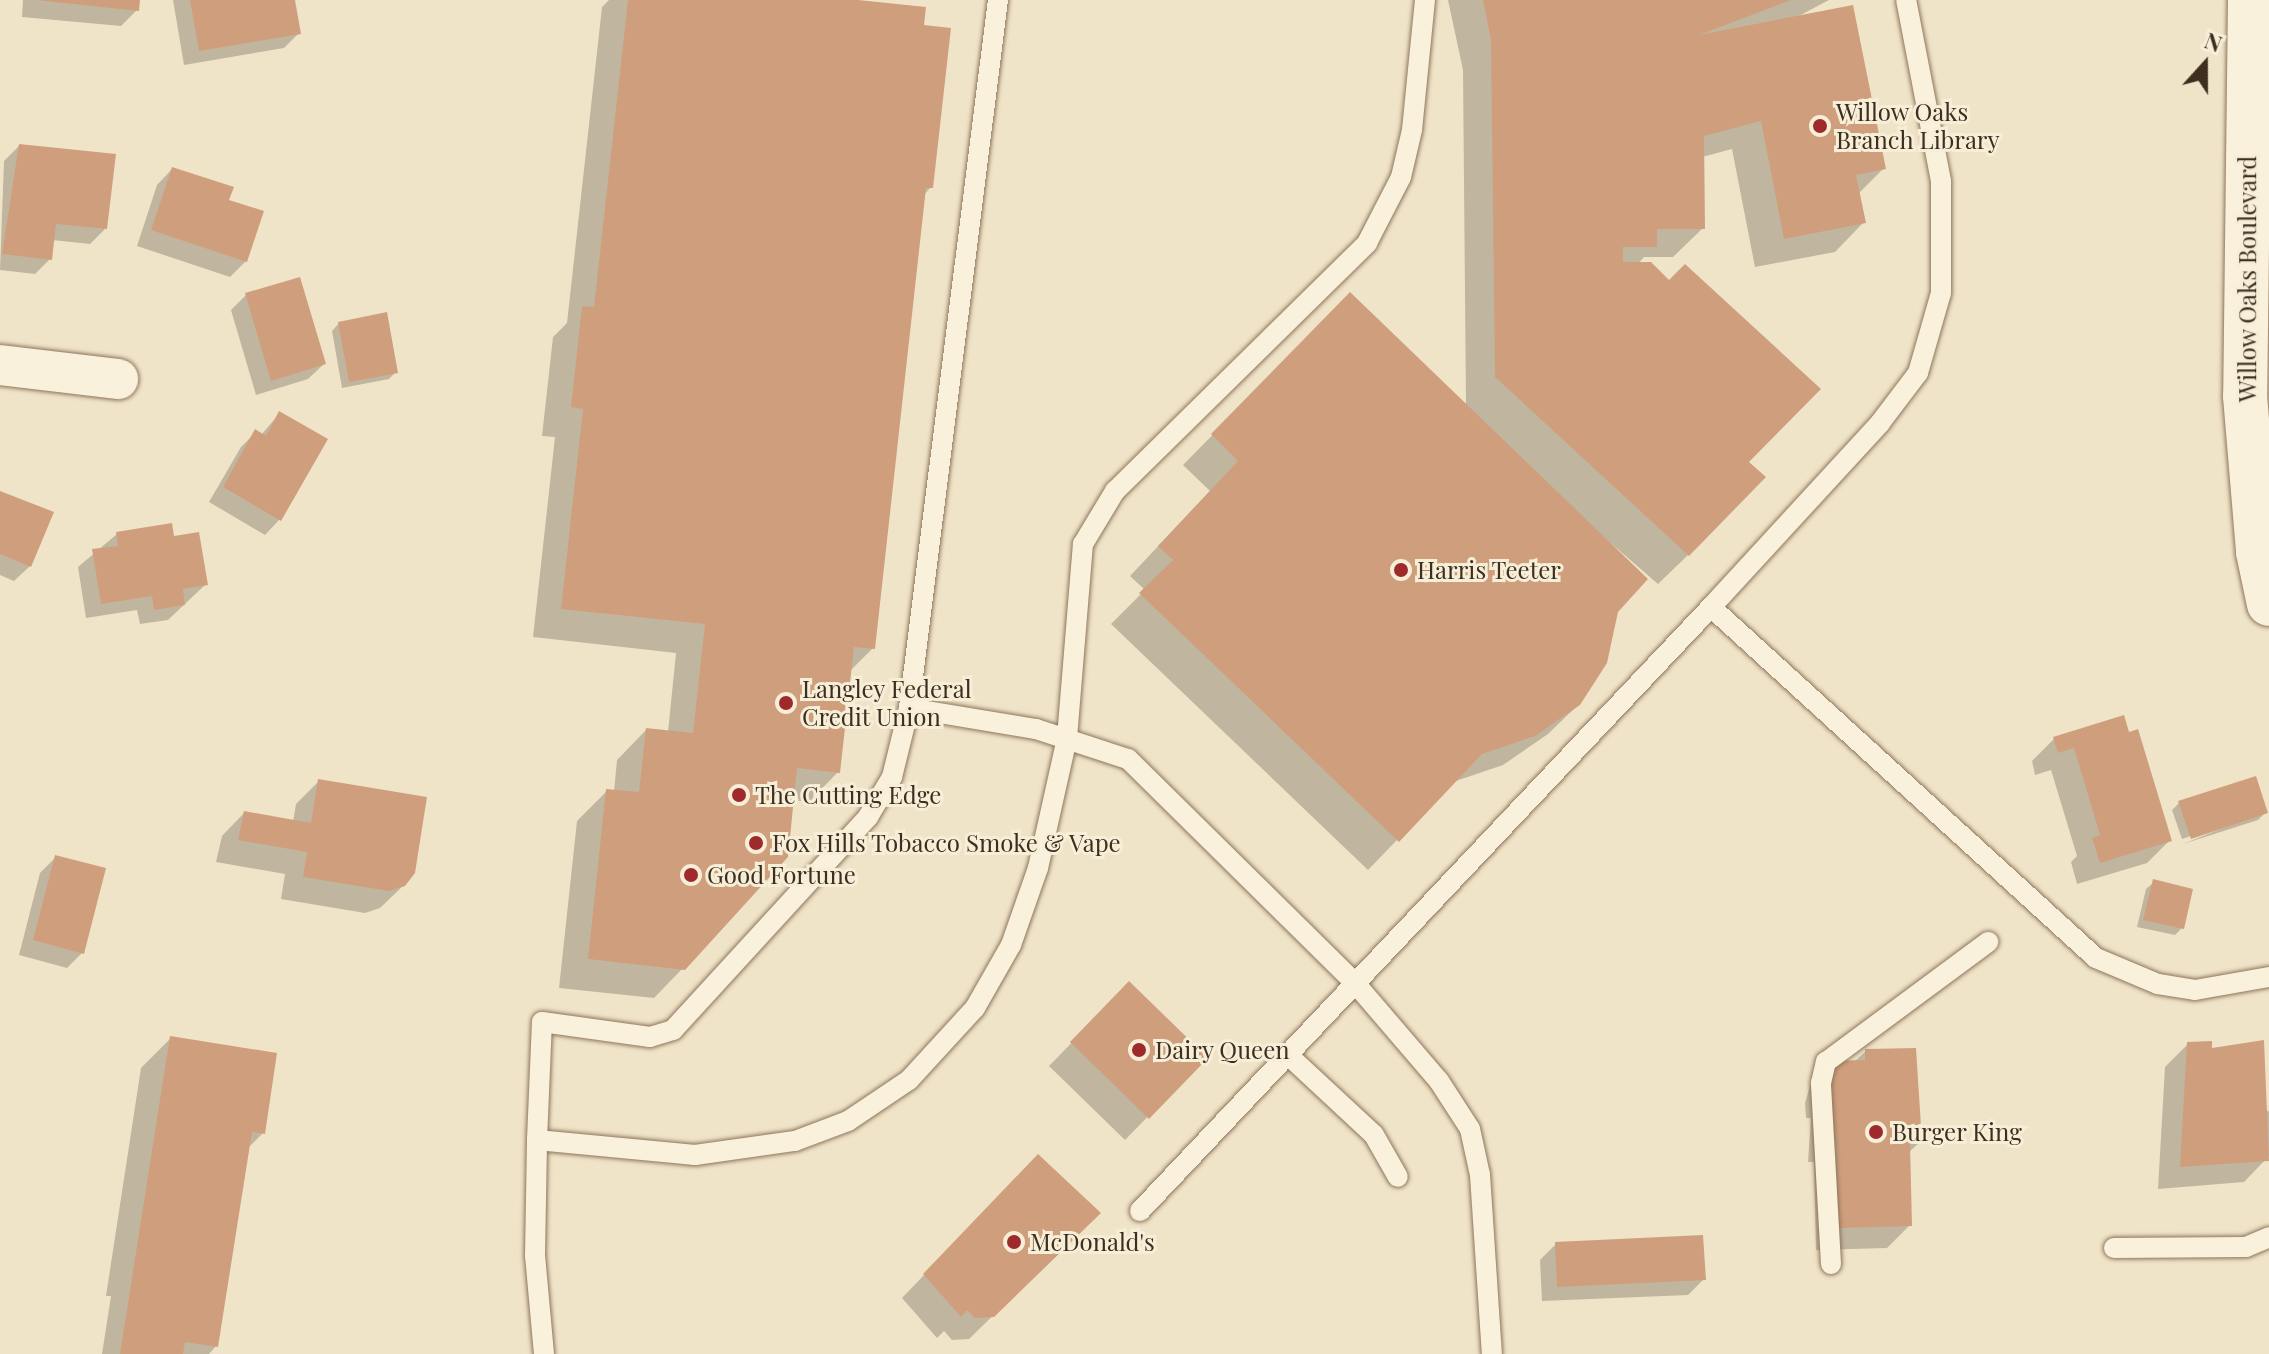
<!DOCTYPE html>
<style>
body{margin:0}
#map{position:relative;width:2269px;height:1354px;overflow:hidden;background:#f0e4c8;font-family:"Playfair Display",serif}
div>[style]{position:absolute}
.shadow>*{inset:0;background:#0003}
.building>*{inset:0;background:#cf9f7d}
.roads{filter:drop-shadow(0 0 2px #8d765c) drop-shadow(0 0 2px #8d765c)}
.lane>*{height:20px;margin:-10px;padding:0 10px;transform-origin:10px;border-radius:10px;background:#faf1dc}
.street>*{height:40px;margin:-20px;padding:0 20px;transform-origin:20px;border-radius:20px;background:#faf1dc}
.secondary>*{height:44px;margin:-22px;padding:0 22px;transform-origin:22px;border-radius:22px;background:#faf1dc}
.dots>*{width:22px;height:22px;translate:-50% -50%;box-sizing:border-box;border:4px solid #f7eed8;border-radius:50%}
span{translate:-50% -50%;white-space:nowrap;text-align:center;line-height:1.15;-webkit-text-stroke:6px #f7eed8;paint-order:stroke}
.poi-label{font-size:24px;color:#3d2e20}
.left{translate:0 -50%;text-align:left}
.street-label{font-size:24px;color:#3d2e20}
.north{position:absolute;left:2165px;top:24px;width:80px;height:80px;-webkit-text-stroke:6px #f7eed8;paint-order:stroke;rotate:21deg;font-size:22px;font-weight:700;line-height:32px;text-align:center;color:#3d2e20}
.north::after{content:'';display:block;margin:auto;width:28px;height:36px;background:#3d2e20;clip-path:polygon(50% 0,100% 100%,50% 72%,0 100%)}
</style>
<div id="map">
<div class="shadow">
<div style="clip-path:polygon(23px 0,137px 0,137px 10px,121px 26px,22px 17px)"></div>
<div style="clip-path:polygon(173px 0,293px 0,299px 33px,284px 48px,184px 65px)"></div>
<div style="clip-path:polygon(609px 0,840px 0,922px 26px,931px 187px,923px 196px,873px 648px,849px 672px,838px 772px,809px 802px,792px 800px,683px 968px,654px 998px,559px 988px,577px 821px,607px 791px,614px 792px,617px 760px,646px 730px,668px 732px,676px 653px,533px 637px,555px 437px,542px 436px,553px 337px,567px 323px,602px 7px)"></div>
<div style="clip-path:polygon(1448px 0,1829px 0,1795px 18px,1884px 168px,1858px 194px,1864px 222px,1835px 252px,1755px 267px,1732px 149px,1702px 157px,1703px 228px,1673px 257px,1644px 257px,1638px 264px,1746px 462px,1688px 555px,1658px 584px,1584px 520px,1616px 611px,1579px 704px,1548px 734px,1503px 765px,1453px 782px,1368px 870px,1111px 624px,1145px 590px,1130px 576px,1210px 491px,1183px 465px,1350px 295px,1466px 407px,1463px 70px)"></div>
<div style="clip-path:polygon(19px 146px,105px 229px,90px 244px,52px 240px,50px 259px,35px 274px,0 270px,4px 161px)"></div>
<div style="clip-path:polygon(172px 169px,227px 201px,246px 261px,230px 277px,137px 246px,157px 185px)"></div>
<div style="clip-path:polygon(246px 295px,324px 364px,308px 379px,256px 395px,231px 310px)"></div>
<div style="clip-path:polygon(339px 323px,396px 372px,389px 379px,342px 388px,332px 331px)"></div>
<div style="clip-path:polygon(279px 414px,280px 519px,265px 535px,209px 502px,241px 447px,256px 432px,261px 435px)"></div>
<div style="clip-path:polygon(0 493px,30px 566px,14px 581px,0 575px)"></div>
<div style="clip-path:polygon(117px 534px,172px 538px,206px 584px,168px 620px,140px 624px,137px 610px,86px 618px,78px 567px)"></div>
<div style="clip-path:polygon(2123px 718px,2170px 840px,2147px 863px,2077px 884px,2071px 862px,2077px 856px,2051px 770px,2035px 775px,2032px 761px,2054px 739px)"></div>
<div style="clip-path:polygon(319px 781px,404px 885px,380px 908px,365px 913px,281px 899px,285px 874px,216px 862px,222px 836px,244px 813px,293px 822px,296px 804px)"></div>
<div style="clip-path:polygon(2179px 803px,2266px 812px,2258px 820px,2183px 844px,2260px 813px,2182px 839px,2172px 810px)"></div>
<div style="clip-path:polygon(56px 857px,82px 953px,67px 968px,19px 955px,40px 873px)"></div>
<div style="clip-path:polygon(2154px 882px,2182px 928px,2175px 935px,2137px 927px,2146px 889px)"></div>
<div style="clip-path:polygon(1129px 984px,1205px 1058px,1125px 1140px,1049px 1066px)"></div>
<div style="clip-path:polygon(171px 1038px,263px 1133px,248px 1148px,216px 1346px,209px 1354px,102px 1354px,111px 1296px,106px 1296px,141px 1068px)"></div>
<div style="clip-path:polygon(2188px 1044px,2210px 1050px,2269px 1112px,2269px 1156px,2244px 1182px,2158px 1189px,2165px 1067px)"></div>
<div style="clip-path:polygon(1866px 1051px,1920px 1142px,1908px 1153px,1910px 1225px,1887px 1248px,1816px 1250px,1814px 1162px,1808px 1162px,1811px 1118px,1806px 1118px,1805px 1103px,1810px 1086px,1833px 1063px,1854px 1062px)"></div>
<div style="clip-path:polygon(1016px 1179px,1098px 1213px,969px 1339px,952px 1340px,944px 1331px,937px 1338px,902px 1298px)"></div>
<div style="clip-path:polygon(1556px 1244px,1704px 1279px,1688px 1295px,1542px 1301px,1540px 1260px)"></div>
</div>
<div class="building">
<div style="clip-path:polygon(36px 0,140px 0,139px 11px)"></div>
<div style="clip-path:polygon(190px 0,295px 0,301px 34px,199px 51px)"></div>
<div style="clip-path:polygon(628px 0,858px 0,926px 7px,924px 25px,951px 28px,933px 188px,926px 188px,875px 649px,854px 647px,840px 773px,797px 768px,788px 857px,685px 970px,588px 959px,606px 789px,639px 792px,646px 728px,693px 733px,705px 624px,561px 609px,583px 409px,571px 407px,582px 306px,594px 307px)"></div>
<div style="clip-path:polygon(1483px 0,1791px 0,1699px 35px,1853px 5px,1886px 169px,1856px 175px,1866px 223px,1784px 239px,1761px 121px,1704px 136px,1705px 229px,1657px 229px,1657px 247px,1623px 247px,1623px 262px,1651px 262px,1669px 280px,1685px 264px,1821px 389px,1749px 462px,1766px 477px,1689px 556px,1495px 377px,1491px 40px)"></div>
<div style="clip-path:polygon(19px 144px,116px 154px,107px 229px,56px 224px,52px 260px,2px 254px)"></div>
<div style="clip-path:polygon(172px 167px,234px 187px,229px 200px,264px 211px,247px 262px,151px 230px)"></div>
<div style="clip-path:polygon(300px 277px,326px 364px,271px 381px,245px 293px)"></div>
<div style="clip-path:polygon(1350px 292px,1648px 579px,1618px 612px,1607px 663px,1580px 705px,1535px 736px,1482px 754px,1399px 842px,1139px 593px,1173px 560px,1158px 546px,1238px 461px,1211px 434px)"></div>
<div style="clip-path:polygon(387px 312px,398px 373px,349px 382px,338px 322px)"></div>
<div style="clip-path:polygon(279px 411px,328px 439px,281px 521px,223px 487px,255px 429px,266px 436px)"></div>
<div style="clip-path:polygon(0 491px,54px 512px,31px 567px,0 554px)"></div>
<div style="clip-path:polygon(172px 523px,174px 536px,199px 532px,208px 585px,183px 589px,185px 605px,154px 610px,152px 596px,101px 604px,92px 549px,118px 546px,116px 532px)"></div>
<div style="clip-path:polygon(2124px 715px,2129px 732px,2138px 729px,2172px 841px,2100px 863px,2092px 838px,2100px 835px,2074px 748px,2058px 753px,2053px 737px)"></div>
<div style="clip-path:polygon(2256px 776px,2268px 813px,2191px 839px,2178px 801px)"></div>
<div style="clip-path:polygon(318px 779px,427px 797px,415px 873px,405px 886px,389px 891px,303px 877px,307px 852px,238px 840px,244px 811px,311px 823px)"></div>
<div style="clip-path:polygon(55px 855px,106px 868px,84px 954px,33px 940px)"></div>
<div style="clip-path:polygon(2153px 879px,2193px 889px,2184px 929px,2143px 920px)"></div>
<div style="clip-path:polygon(1129px 981px,1208px 1058px,1149px 1119px,1070px 1042px)"></div>
<div style="clip-path:polygon(170px 1036px,277px 1053px,265px 1134px,252px 1132px,218px 1347px,185px 1342px,183px 1354px,120px 1354px)"></div>
<div style="clip-path:polygon(2264px 1040px,2269px 1161px,2180px 1167px,2187px 1042px,2212px 1041px,2212px 1048px)"></div>
<div style="clip-path:polygon(1916px 1048px,1922px 1142px,1910px 1143px,1912px 1226px,1838px 1228px,1836px 1140px,1830px 1140px,1833px 1096px,1828px 1096px,1832px 1061px,1865px 1060px,1865px 1049px)"></div>
<div style="clip-path:polygon(1038px 1154px,1101px 1213px,994px 1317px,975px 1318px,967px 1310px,961px 1317px,923px 1274px)"></div>
<div style="clip-path:polygon(1703px 1235px,1706px 1280px,1557px 1287px,1555px 1242px)"></div>
</div>
<div class="roads">
<div class="lane">
<div style="left:1711px;top:607px;width:521px;rotate:42.36deg"></div>
<div style="left:2096px;top:958px;width:67px;rotate:22.8deg"></div>
<div style="left:2158px;top:984px;width:37px;rotate:9deg"></div>
<div style="left:2195px;top:990px;width:75px;rotate:-10deg"></div>
<div style="left:909px;top:708px;width:129px;rotate:9.4deg"></div>
<div style="left:1036px;top:729px;width:97px;rotate:18.1deg"></div>
<div style="left:1128px;top:759px;width:319px;rotate:44.6deg"></div>
<div style="left:1355px;top:983px;width:129px;rotate:49.4deg"></div>
<div style="left:1439px;top:1081px;width:57px;rotate:57.1deg"></div>
<div style="left:1470px;top:1129px;width:47px;rotate:77.7deg"></div>
<div style="left:1480px;top:1175px;width:179px;rotate:86.2deg"></div>
<div style="left:1288px;top:1055px;width:117px;rotate:42.9deg"></div>
<div style="left:1374px;top:1135px;width:48px;rotate:60.3deg"></div>
<div style="left:537px;top:1140px;width:118px;rotate:-87.6deg"></div>
<div style="left:542px;top:1022px;width:109px;rotate:7.9deg"></div>
<div style="left:650px;top:1037px;width:24px;rotate:-17deg"></div>
<div style="left:673px;top:1030px;width:289px;rotate:-47.5deg"></div>
<div style="left:868px;top:817px;width:47px;rotate:-59deg"></div>
<div style="left:892px;top:777px;width:71px;rotate:-76.2deg"></div>
<div style="left:909px;top:708px;width:714px;rotate:-82.84deg"></div>
<div style="left:1140px;top:1211px;width:831px;rotate:-46.61deg"></div>
<div style="left:1711px;top:607px;width:250px;rotate:-47.4deg"></div>
<div style="left:1880px;top:423px;width:63px;rotate:-52.8deg"></div>
<div style="left:1918px;top:373px;width:83px;rotate:-74deg"></div>
<div style="left:1941px;top:293px;width:112px;rotate:-90deg"></div>
<div style="left:1941px;top:181px;width:184px;rotate:-100.9deg"></div>
<div style="left:2114px;top:1248px;width:132px;rotate:-0.4deg"></div>
<div style="left:2246px;top:1247px;width:25px;rotate:-23deg"></div>
<div style="left:1831px;top:1264px;width:181px;rotate:-93.2deg"></div>
<div style="left:1821px;top:1083px;width:22px;rotate:-77deg"></div>
<div style="left:1826px;top:1062px;width:202px;rotate:-36.5deg"></div>
<div style="left:544px;top:1354px;width:98px;rotate:-95.2deg"></div>
<div style="left:535px;top:1256px;width:116px;rotate:-89deg"></div>
<div style="left:537px;top:1140px;width:159px;rotate:5.4deg"></div>
<div style="left:695px;top:1155px;width:101px;rotate:-8deg"></div>
<div style="left:795px;top:1141px;width:57px;rotate:-20.7deg"></div>
<div style="left:848px;top:1121px;width:73px;rotate:-33.9deg"></div>
<div style="left:909px;top:1080px;width:98px;rotate:-47.5deg"></div>
<div style="left:975px;top:1008px;width:73px;rotate:-60.3deg"></div>
<div style="left:1011px;top:945px;width:82px;rotate:-70.7deg"></div>
<div style="left:1038px;top:868px;width:133px;rotate:-77.4deg"></div>
<div style="left:1067px;top:738px;width:195px;rotate:-85.3deg"></div>
<div style="left:1083px;top:544px;width:62px;rotate:-58.9deg"></div>
<div style="left:1115px;top:491px;width:354px;rotate:-44.5deg"></div>
<div style="left:1367px;top:243px;width:74px;rotate:-62.7deg"></div>
<div style="left:1401px;top:177px;width:48px;rotate:-76.8deg"></div>
<div style="left:1412px;top:130px;width:131px;rotate:-84.3deg"></div>
</div>
<div class="street">
<div style="left:0;top:365px;width:119px;rotate:6.8deg"></div>
</div>
<div class="secondary">
<div style="left:2250px;top:0;width:396px;rotate:90.7deg"></div>
<div style="left:2245px;top:396px;width:157px;rotate:85.2deg"></div>
<div style="left:2258px;top:552px;width:53px;rotate:78.1deg"></div>
</div>
</div>
<div class="dots">
<div style="left:1820px;top:126px;background:#9e2a2b"></div>
<div style="left:1401px;top:570px;background:#9e2a2b"></div>
<div style="left:786px;top:703px;background:#9e2a2b"></div>
<div style="left:739px;top:795px;background:#9e2a2b"></div>
<div style="left:756px;top:843px;background:#9e2a2b"></div>
<div style="left:691px;top:875px;background:#9e2a2b"></div>
<div style="left:1139px;top:1050px;background:#9e2a2b"></div>
<div style="left:1876px;top:1132px;background:#9e2a2b"></div>
<div style="left:1014px;top:1242px;background:#9e2a2b"></div>
</div>
<div class="poi-label">
<span class="left" style="left:1836px;top:126px">Willow Oaks<br>Branch Library</span>
<span class="left" style="left:1417px;top:570px">Harris Teeter</span>
<span class="left" style="left:802px;top:703px">Langley Federal<br>Credit Union</span>
<span class="left" style="left:755px;top:795px">The Cutting Edge</span>
<span class="left" style="left:772px;top:843px">Fox Hills Tobacco Smoke &amp; Vape</span>
<span class="left" style="left:707px;top:875px">Good Fortune</span>
<span class="left" style="left:1155px;top:1050px">Dairy Queen</span>
<span class="left" style="left:1892px;top:1132px">Burger King</span>
<span class="left" style="left:1030px;top:1242px">McDonald's</span>
</div>
<div class="street-label">
<span style="left:2247px;top:279px;rotate:-90deg">Willow Oaks Boulevard</span>
</div>
<div class="north">N</div>
</div>
